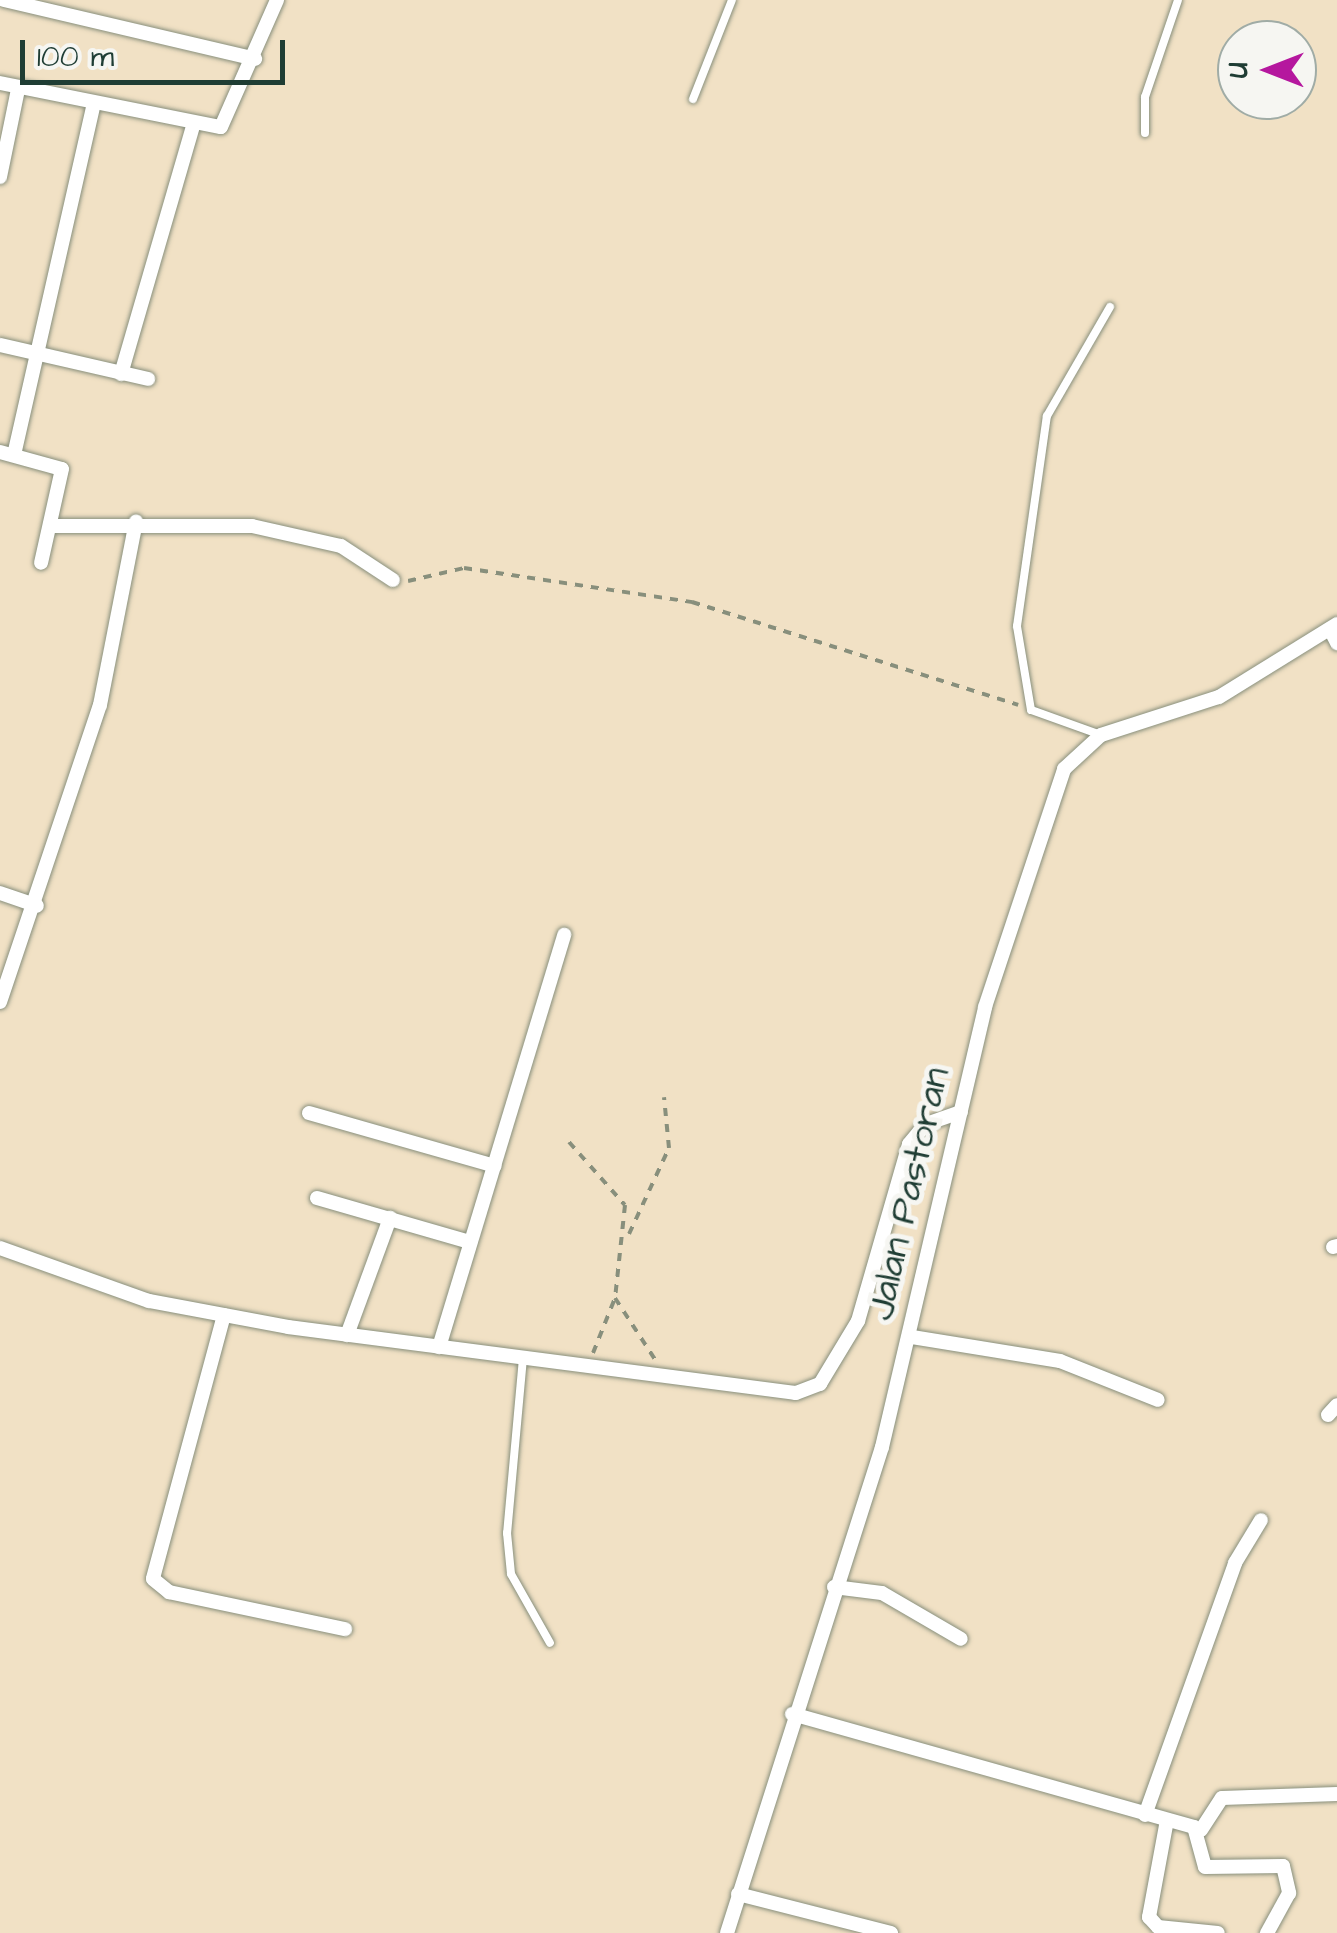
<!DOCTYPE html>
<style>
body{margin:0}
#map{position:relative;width:1337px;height:1933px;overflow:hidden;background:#f1e1c5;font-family:"Architects Daughter",sans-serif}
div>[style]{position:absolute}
.path>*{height:4px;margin-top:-2px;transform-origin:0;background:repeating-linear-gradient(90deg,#888f7c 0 8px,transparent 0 16px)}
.roads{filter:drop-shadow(0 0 2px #888f7c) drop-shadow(0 0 2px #888f7c)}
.lane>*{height:8px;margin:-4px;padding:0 4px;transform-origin:4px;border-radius:4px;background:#fff}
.street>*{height:14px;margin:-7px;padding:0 7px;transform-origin:7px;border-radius:7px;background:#fff}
span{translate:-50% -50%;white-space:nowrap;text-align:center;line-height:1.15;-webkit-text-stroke:10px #f6f6f2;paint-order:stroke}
.street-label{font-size:38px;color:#1f3d34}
.north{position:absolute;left:1217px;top:20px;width:100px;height:100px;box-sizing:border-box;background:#f6f6f2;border:2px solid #a0aca6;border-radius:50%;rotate:270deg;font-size:28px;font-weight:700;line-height:40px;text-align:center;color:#1f3d34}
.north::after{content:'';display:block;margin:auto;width:35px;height:45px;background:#b5179e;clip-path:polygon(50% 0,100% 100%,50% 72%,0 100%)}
.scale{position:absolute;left:20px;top:40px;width:265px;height:45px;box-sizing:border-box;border:5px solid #1f3d34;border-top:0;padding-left:12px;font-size:30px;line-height:35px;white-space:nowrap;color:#1f3d34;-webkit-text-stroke:8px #f6f6f2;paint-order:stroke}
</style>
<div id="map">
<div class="path">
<div style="left:408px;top:581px;width:57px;rotate:-13.1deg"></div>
<div style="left:464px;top:568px;width:231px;rotate:8.5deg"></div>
<div style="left:692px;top:602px;width:342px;rotate:17.5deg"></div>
<div style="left:569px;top:1142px;width:84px;rotate:48.4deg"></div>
<div style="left:625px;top:1205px;width:94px;rotate:96.1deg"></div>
<div style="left:615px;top:1298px;width:75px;rotate:56.9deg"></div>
<div style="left:629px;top:1234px;width:95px;rotate:-65.1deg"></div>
<div style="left:669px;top:1148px;width:51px;rotate:-95.6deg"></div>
<div style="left:593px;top:1353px;width:59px;rotate:-68.2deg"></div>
</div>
<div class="roads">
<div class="lane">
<div style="left:693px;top:99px;width:106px;rotate:-68.5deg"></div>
<div style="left:1145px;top:133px;width:36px;rotate:-90deg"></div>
<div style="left:1145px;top:97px;width:102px;rotate:-71.2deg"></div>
<div style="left:1101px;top:735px;width:74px;rotate:-160.3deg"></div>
<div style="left:1031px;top:710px;width:85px;rotate:-99.5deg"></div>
<div style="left:1017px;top:626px;width:212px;rotate:-81.9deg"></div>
<div style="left:1047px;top:416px;width:126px;rotate:-60deg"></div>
<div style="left:523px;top:1358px;width:176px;rotate:95.2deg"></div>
<div style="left:507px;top:1533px;width:41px;rotate:84.4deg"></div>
<div style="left:511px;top:1574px;width:79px;rotate:60.5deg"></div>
</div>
<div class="street">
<div style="left:4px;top:0;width:258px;rotate:13.2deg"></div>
<div style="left:0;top:83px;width:225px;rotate:11.3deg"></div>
<div style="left:221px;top:127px;width:139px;rotate:-66.2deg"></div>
<div style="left:0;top:177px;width:90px;rotate:-78.4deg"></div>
<div style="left:0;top:345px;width:152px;rotate:12.9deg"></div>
<div style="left:121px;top:374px;width:261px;rotate:-73.8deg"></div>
<div style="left:0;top:452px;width:64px;rotate:15.3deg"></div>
<div style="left:62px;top:469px;width:96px;rotate:102.6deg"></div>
<div style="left:14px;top:455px;width:360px;rotate:-77.2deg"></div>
<div style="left:50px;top:526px;width:202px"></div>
<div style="left:252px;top:526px;width:91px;rotate:12.7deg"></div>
<div style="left:341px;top:546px;width:62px;rotate:33.2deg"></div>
<div style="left:1330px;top:629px;width:16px;rotate:63deg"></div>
<div style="left:0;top:893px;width:39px;rotate:19deg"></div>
<div style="left:0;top:1002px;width:313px;rotate:-71.4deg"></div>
<div style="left:100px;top:705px;width:187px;rotate:-78.9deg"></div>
<div style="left:309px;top:1113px;width:193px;rotate:15.9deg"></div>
<div style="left:317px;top:1198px;width:158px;rotate:16.1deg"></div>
<div style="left:1333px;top:1247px;width:4px;rotate:-14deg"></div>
<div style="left:0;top:1248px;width:158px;rotate:19.6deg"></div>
<div style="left:149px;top:1301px;width:141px;rotate:10.6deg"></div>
<div style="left:288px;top:1327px;width:512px;rotate:7.4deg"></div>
<div style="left:796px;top:1393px;width:26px;rotate:-21deg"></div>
<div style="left:820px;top:1384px;width:74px;rotate:-58.9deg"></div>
<div style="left:858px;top:1321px;width:184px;rotate:-73.9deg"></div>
<div style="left:909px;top:1144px;width:26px;rotate:-50deg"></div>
<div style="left:926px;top:1124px;width:37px;rotate:-19deg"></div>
<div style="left:224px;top:1315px;width:273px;rotate:105.1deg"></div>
<div style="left:153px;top:1579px;width:21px;rotate:39deg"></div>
<div style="left:169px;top:1592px;width:180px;rotate:11.9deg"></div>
<div style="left:347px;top:1335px;width:125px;rotate:-69.8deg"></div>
<div style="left:912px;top:1337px;width:150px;rotate:9.2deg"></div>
<div style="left:1060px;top:1361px;width:105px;rotate:21.7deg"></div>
<div style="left:439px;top:1347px;width:431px;rotate:-73.1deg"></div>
<div style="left:1328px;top:1415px;width:13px;rotate:-48deg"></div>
<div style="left:834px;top:1587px;width:48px;rotate:7.1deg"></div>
<div style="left:882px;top:1593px;width:91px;rotate:30.2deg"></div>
<div style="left:792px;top:1714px;width:418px;rotate:15.7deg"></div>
<div style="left:1194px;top:1827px;width:41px;rotate:74.6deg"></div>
<div style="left:1205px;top:1867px;width:78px;rotate:-0.7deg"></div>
<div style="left:1283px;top:1866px;width:28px;rotate:77deg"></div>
<div style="left:1289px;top:1893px;width:46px;rotate:118.8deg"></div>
<div style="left:1145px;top:1815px;width:268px;rotate:-70.3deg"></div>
<div style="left:1235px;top:1563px;width:50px;rotate:-58.8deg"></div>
<div style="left:1167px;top:1820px;width:99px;rotate:100.5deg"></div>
<div style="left:1149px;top:1917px;width:13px;rotate:48deg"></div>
<div style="left:1158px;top:1927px;width:60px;rotate:5.7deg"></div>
<div style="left:1201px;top:1830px;width:38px;rotate:-57deg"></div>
<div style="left:1222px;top:1798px;width:115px;rotate:-2deg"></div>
<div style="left:738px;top:1894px;width:158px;rotate:14.3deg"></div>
<div style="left:727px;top:1933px;width:510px;rotate:-72.31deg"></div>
<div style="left:882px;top:1447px;width:452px;rotate:-76.8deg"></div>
<div style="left:985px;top:1007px;width:251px;rotate:-71.6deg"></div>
<div style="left:1064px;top:769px;width:50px;rotate:-42.6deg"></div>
<div style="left:1101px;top:735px;width:124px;rotate:-17.9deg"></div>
<div style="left:1219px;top:697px;width:139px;rotate:-31.7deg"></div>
</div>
</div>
<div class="street-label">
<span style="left:910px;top:1194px;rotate:-77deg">Jalan Pastoran</span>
</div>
<div class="north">U</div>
<div class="scale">100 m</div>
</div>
